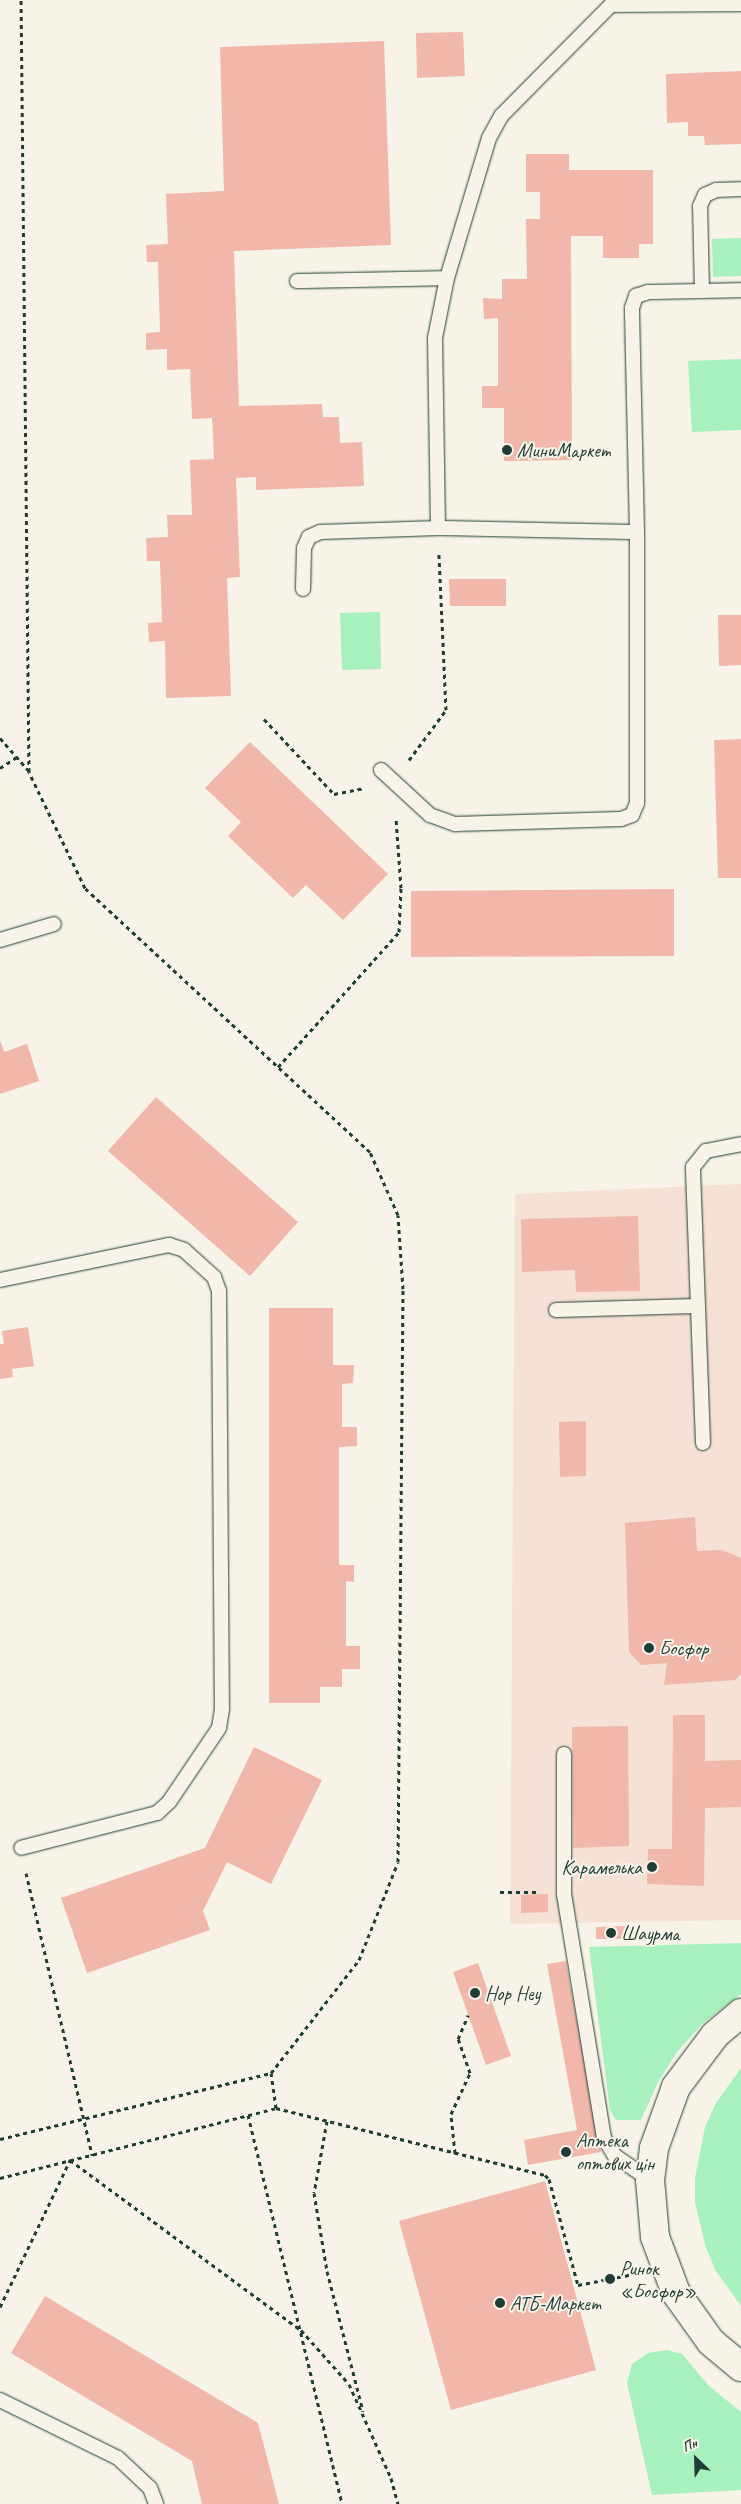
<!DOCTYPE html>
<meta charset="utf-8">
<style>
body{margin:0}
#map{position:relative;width:741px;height:2504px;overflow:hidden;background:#f7f3e8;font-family:Caveat,sans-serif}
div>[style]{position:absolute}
.built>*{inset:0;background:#f5e1d5}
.green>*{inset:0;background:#a8f0bd}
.building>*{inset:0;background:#f0b7aa}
.path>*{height:3px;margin-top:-1.5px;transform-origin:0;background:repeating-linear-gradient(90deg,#1f3d34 0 4px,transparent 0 8px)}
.roads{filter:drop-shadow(0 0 1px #1f3d34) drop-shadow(0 0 1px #1f3d34)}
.service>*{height:14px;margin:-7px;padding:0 7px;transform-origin:7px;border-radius:7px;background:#f7f3e8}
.tertiary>*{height:28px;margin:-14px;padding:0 14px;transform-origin:14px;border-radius:14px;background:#f7f3e8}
.dots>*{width:14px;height:14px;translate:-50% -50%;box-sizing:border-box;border:2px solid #f7f3e8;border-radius:50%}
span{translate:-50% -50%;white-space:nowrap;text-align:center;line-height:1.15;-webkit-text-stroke:4px #f7f3e8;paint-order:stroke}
.poi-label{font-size:20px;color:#1f3d34}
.left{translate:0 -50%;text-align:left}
.right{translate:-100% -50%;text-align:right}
.north{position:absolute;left:671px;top:2434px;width:50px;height:50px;-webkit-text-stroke:4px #f7f3e8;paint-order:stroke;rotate:336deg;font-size:14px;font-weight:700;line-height:20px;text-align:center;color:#1f3d34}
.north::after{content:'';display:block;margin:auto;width:18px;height:22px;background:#1f3d34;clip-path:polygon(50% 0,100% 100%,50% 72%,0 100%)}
</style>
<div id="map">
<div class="built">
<div style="clip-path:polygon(741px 1184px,741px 1920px,510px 1924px,515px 1194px)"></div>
</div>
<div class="green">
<div style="clip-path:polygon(741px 238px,741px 276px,713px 277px,712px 239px)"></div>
<div style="clip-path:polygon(741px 359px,741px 430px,692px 432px,688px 361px)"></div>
<div style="clip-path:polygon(380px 612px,381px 669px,342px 670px,340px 613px)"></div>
<div style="clip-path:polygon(741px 1943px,741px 1994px,703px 2023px,677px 2052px,658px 2082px,641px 2120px,616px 2120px,610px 2110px,589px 1947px)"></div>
<div style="clip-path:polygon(741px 2068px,741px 2306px,716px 2271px,706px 2248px,695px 2202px,695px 2178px,705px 2127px,716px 2103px)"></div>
<div style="clip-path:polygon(667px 2350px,682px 2354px,709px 2386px,741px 2412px,741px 2490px,652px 2495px,627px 2383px,632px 2364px,648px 2353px)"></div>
</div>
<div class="building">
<div style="clip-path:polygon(463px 32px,465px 76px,417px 78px,416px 33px)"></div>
<div style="clip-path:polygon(384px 41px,391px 245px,234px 251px,239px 406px,322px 404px,323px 417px,339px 417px,340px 443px,362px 442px,364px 486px,256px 490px,256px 477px,236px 478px,240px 577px,227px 578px,231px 696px,166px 698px,165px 641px,149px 642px,148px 623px,162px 622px,160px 561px,147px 561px,146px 538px,168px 537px,167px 515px,192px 515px,190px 460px,214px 459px,212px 418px,192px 419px,190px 369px,167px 370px,167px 349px,146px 350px,146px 333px,160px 332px,158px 262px,147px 262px,146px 245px,168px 244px,166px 194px,224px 191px,220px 47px)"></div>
<div style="clip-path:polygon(741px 71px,741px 144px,705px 145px,704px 136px,688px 136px,688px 122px,667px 123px,666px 74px)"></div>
<div style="clip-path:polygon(526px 154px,569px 154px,569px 170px,653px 170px,653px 244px,639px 244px,639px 258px,603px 258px,603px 236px,571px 236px,572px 460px,504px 461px,504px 408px,482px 408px,482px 386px,498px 386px,498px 318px,484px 319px,483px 298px,502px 299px,502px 279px,527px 279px,526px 219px,540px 219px,540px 192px,526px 192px)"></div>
<div style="clip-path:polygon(449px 579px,506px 579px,506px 606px,450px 606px)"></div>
<div style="clip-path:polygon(718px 615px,741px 615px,741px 665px,719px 666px)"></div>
<div style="clip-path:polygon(741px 739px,741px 878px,718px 878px,714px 740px)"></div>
<div style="clip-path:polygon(250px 742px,388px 874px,343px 920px,306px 885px,293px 898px,228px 836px,241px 822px,205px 788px)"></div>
<div style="clip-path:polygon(674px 889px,674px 956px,411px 957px,411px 891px)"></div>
<div style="clip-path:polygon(0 1040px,4px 1052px,27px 1044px,39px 1081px,0 1094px)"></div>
<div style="clip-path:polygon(156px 1097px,298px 1222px,250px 1276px,108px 1151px)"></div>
<div style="clip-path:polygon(638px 1216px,640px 1291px,576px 1292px,575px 1270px,522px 1272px,521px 1219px)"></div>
<div style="clip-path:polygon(269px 1308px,333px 1308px,333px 1365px,354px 1365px,353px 1383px,342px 1384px,342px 1427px,357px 1427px,357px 1446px,339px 1447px,339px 1565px,354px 1565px,354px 1582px,346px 1581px,346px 1646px,360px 1646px,360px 1669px,342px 1669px,342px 1687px,320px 1687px,320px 1703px,269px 1703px)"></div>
<div style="clip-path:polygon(28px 1327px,34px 1366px,12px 1369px,13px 1377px,0 1379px,0 1344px,4px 1344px,2px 1331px)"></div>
<div style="clip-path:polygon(586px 1421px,586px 1476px,560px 1477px,559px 1422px)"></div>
<div style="clip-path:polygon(695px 1517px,697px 1551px,722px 1550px,741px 1558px,741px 1674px,735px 1680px,664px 1685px,667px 1663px,641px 1665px,629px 1652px,625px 1523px)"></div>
<div style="clip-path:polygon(673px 1715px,705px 1715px,705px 1761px,741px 1760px,741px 1807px,705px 1808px,704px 1886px,647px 1884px,648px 1849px,672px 1849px)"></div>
<div style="clip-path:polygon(628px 1726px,629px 1846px,573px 1848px,572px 1727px)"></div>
<div style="clip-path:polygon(254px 1747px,322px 1780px,271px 1884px,227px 1862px,203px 1911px,210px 1930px,87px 1973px,61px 1898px,205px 1848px)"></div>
<div style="clip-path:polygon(548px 1894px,548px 1912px,521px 1913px,521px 1895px)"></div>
<div style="clip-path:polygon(625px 1926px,625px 1939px,596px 1939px,596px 1927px)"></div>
<div style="clip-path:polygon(566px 1961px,601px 2152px,528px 2165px,524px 2140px,577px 2130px,547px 1964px)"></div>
<div style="clip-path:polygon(478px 1963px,511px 2056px,486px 2065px,453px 1972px)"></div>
<div style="clip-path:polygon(545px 2181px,596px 2370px,451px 2410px,399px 2221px)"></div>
<div style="clip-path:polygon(45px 2296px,258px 2423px,279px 2504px,202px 2504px,192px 2461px,11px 2353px)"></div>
</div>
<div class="path">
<div style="left:264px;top:719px;width:103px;rotate:47deg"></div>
<div style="left:334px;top:794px;width:31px;rotate:-11deg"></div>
<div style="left:0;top:738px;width:44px;rotate:48.7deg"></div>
<div style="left:409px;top:760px;width:62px;rotate:-53.5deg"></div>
<div style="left:446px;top:710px;width:156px;rotate:-92.6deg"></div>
<div style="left:0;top:768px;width:20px;rotate:-33deg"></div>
<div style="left:278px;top:1067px;width:181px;rotate:-48.1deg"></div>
<div style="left:399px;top:932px;width:44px;rotate:-87.4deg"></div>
<div style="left:401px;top:888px;width:69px;rotate:-94.1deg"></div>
<div style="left:26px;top:1873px;width:290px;rotate:76.8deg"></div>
<div style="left:500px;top:1892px;width:39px"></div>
<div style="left:276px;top:2108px;width:277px;rotate:14deg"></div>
<div style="left:545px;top:2175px;width:6px;rotate:45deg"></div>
<div style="left:549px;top:2179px;width:110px;rotate:74.7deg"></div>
<div style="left:578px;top:2285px;width:57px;rotate:-11.1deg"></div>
<div style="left:248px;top:2115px;width:400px;rotate:76.4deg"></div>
<div style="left:327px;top:2121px;width:73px;rotate:100.2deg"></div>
<div style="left:314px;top:2193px;width:79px;rotate:80.5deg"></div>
<div style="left:327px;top:2271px;width:145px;rotate:75.6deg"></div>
<div style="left:0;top:2139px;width:279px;rotate:-13.7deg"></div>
<div style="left:271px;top:2073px;width:143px;rotate:-52.1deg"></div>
<div style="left:359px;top:1960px;width:105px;rotate:-68.3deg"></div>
<div style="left:398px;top:1862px;width:573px;rotate:-89.5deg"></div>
<div style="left:403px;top:1289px;width:74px;rotate:-93.9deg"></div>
<div style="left:398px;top:1215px;width:69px;rotate:-114deg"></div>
<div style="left:370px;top:1152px;width:388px;rotate:-137.2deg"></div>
<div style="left:85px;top:888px;width:129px;rotate:-115.8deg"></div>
<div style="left:29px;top:772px;width:772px;rotate:-90.59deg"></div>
<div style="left:455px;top:2153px;width:39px;rotate:-96deg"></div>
<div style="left:451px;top:2114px;width:45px;rotate:-65.1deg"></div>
<div style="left:470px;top:2073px;width:36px;rotate:-109deg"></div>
<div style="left:458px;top:2039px;width:26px;rotate:-67deg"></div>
<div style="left:0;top:2178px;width:285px;rotate:-14.2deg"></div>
<div style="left:276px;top:2108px;width:35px;rotate:-98deg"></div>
<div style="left:0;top:2307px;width:163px;rotate:-64.5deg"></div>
<div style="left:70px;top:2160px;width:287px;rotate:36.4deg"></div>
<div style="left:301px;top:2330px;width:72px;rotate:48.4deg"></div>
<div style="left:349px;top:2384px;width:103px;rotate:65.9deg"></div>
<div style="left:391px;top:2478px;width:27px;rotate:75deg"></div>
</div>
<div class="roads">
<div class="service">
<div style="left:297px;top:281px;width:150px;rotate:-1.1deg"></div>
<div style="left:702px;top:291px;width:85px;rotate:-91.3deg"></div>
<div style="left:700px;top:206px;width:12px;rotate:-66deg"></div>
<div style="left:705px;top:195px;width:12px;rotate:-24deg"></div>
<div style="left:716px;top:190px;width:25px;rotate:-2deg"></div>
<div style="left:438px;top:528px;width:190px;rotate:-90.9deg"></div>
<div style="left:435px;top:338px;width:61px;rotate:-78.7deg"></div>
<div style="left:447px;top:278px;width:146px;rotate:-73.3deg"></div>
<div style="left:489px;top:138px;width:26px;rotate:-61deg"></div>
<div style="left:502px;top:115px;width:155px;rotate:-45.3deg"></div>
<div style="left:611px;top:5px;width:130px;rotate:-0.4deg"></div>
<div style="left:303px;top:589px;width:41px;rotate:-88.6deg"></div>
<div style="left:304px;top:548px;width:12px;rotate:-66deg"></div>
<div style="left:309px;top:537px;width:12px;rotate:-24deg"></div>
<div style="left:320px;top:532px;width:118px;rotate:-1.9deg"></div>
<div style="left:438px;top:528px;width:199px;rotate:1.2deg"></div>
<div style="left:381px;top:770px;width:67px;rotate:42.6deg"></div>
<div style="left:430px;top:815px;width:27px;rotate:20deg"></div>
<div style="left:455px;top:824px;width:166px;rotate:-1.7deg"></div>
<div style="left:621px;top:819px;width:12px;rotate:-20deg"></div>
<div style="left:632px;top:815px;width:13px;rotate:-67deg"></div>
<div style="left:637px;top:803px;width:271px;rotate:-90deg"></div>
<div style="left:637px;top:532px;width:224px;rotate:-91.3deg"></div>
<div style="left:632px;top:308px;width:13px;rotate:-72deg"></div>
<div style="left:636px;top:296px;width:13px;rotate:-18deg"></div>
<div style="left:648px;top:292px;width:93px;rotate:-1.2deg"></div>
<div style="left:0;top:940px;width:56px;rotate:-16.5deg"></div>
<div style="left:0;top:1280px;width:173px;rotate:-11.7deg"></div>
<div style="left:169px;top:1245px;width:16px;rotate:18deg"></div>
<div style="left:184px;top:1250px;width:40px;rotate:42deg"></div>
<div style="left:214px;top:1277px;width:15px;rotate:70deg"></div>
<div style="left:219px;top:1291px;width:418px;rotate:89.6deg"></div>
<div style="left:222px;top:1709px;width:19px;rotate:99deg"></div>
<div style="left:219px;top:1728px;width:89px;rotate:124deg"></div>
<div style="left:169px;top:1802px;width:16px;rotate:137deg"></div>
<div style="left:157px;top:1813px;width:140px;rotate:165.6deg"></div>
<div style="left:556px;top:1310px;width:141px;rotate:-1.6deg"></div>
<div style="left:703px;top:1443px;width:276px;rotate:-92.1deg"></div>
<div style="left:693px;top:1167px;width:21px;rotate:-51deg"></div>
<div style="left:706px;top:1151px;width:36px;rotate:-11deg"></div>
<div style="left:564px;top:1754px;width:140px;rotate:90deg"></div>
<div style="left:564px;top:1894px;width:247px;rotate:80.7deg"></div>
<div style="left:604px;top:2138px;width:21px;rotate:59deg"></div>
<div style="left:615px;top:2156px;width:42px;rotate:34.4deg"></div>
<div style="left:0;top:2400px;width:131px;rotate:26.2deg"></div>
<div style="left:118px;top:2458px;width:44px;rotate:43.2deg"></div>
<div style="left:150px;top:2488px;width:17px;rotate:69deg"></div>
</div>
<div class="tertiary">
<div style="left:741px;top:2013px;width:34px;rotate:140deg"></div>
<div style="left:715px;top:2035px;width:65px;rotate:126.9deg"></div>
<div style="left:676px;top:2087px;width:65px;rotate:109.8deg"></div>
<div style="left:654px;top:2148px;width:32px;rotate:97deg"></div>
<div style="left:650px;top:2180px;width:57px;rotate:85deg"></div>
<div style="left:655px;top:2237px;width:60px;rotate:69.4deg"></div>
<div style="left:676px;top:2293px;width:60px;rotate:54.5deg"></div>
<div style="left:711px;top:2342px;width:39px;rotate:40deg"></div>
</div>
</div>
<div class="dots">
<div style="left:507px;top:450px;background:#1f3d34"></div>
<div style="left:649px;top:1648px;background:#1f3d34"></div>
<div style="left:652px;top:1867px;background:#1f3d34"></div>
<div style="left:611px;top:1933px;background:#1f3d34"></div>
<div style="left:475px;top:1993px;background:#1f3d34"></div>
<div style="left:566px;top:2152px;background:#1f3d34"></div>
<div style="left:610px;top:2279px;background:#1f3d34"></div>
<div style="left:500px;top:2303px;background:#1f3d34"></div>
</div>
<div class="poi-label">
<span class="left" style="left:517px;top:450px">МиниМаркет</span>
<span class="left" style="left:659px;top:1648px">Босфор</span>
<span class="right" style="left:642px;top:1867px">Карамелька</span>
<span class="left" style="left:621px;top:1933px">Шаурма</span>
<span class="left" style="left:485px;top:1993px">Hop Hey</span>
<span class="left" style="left:576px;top:2152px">Аптека<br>оптових цін</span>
<span class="left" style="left:620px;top:2280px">Ринок<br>«Босфор»</span>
<span class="left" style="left:510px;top:2303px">АТБ-Маркет</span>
</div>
<div class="north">Пн</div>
</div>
